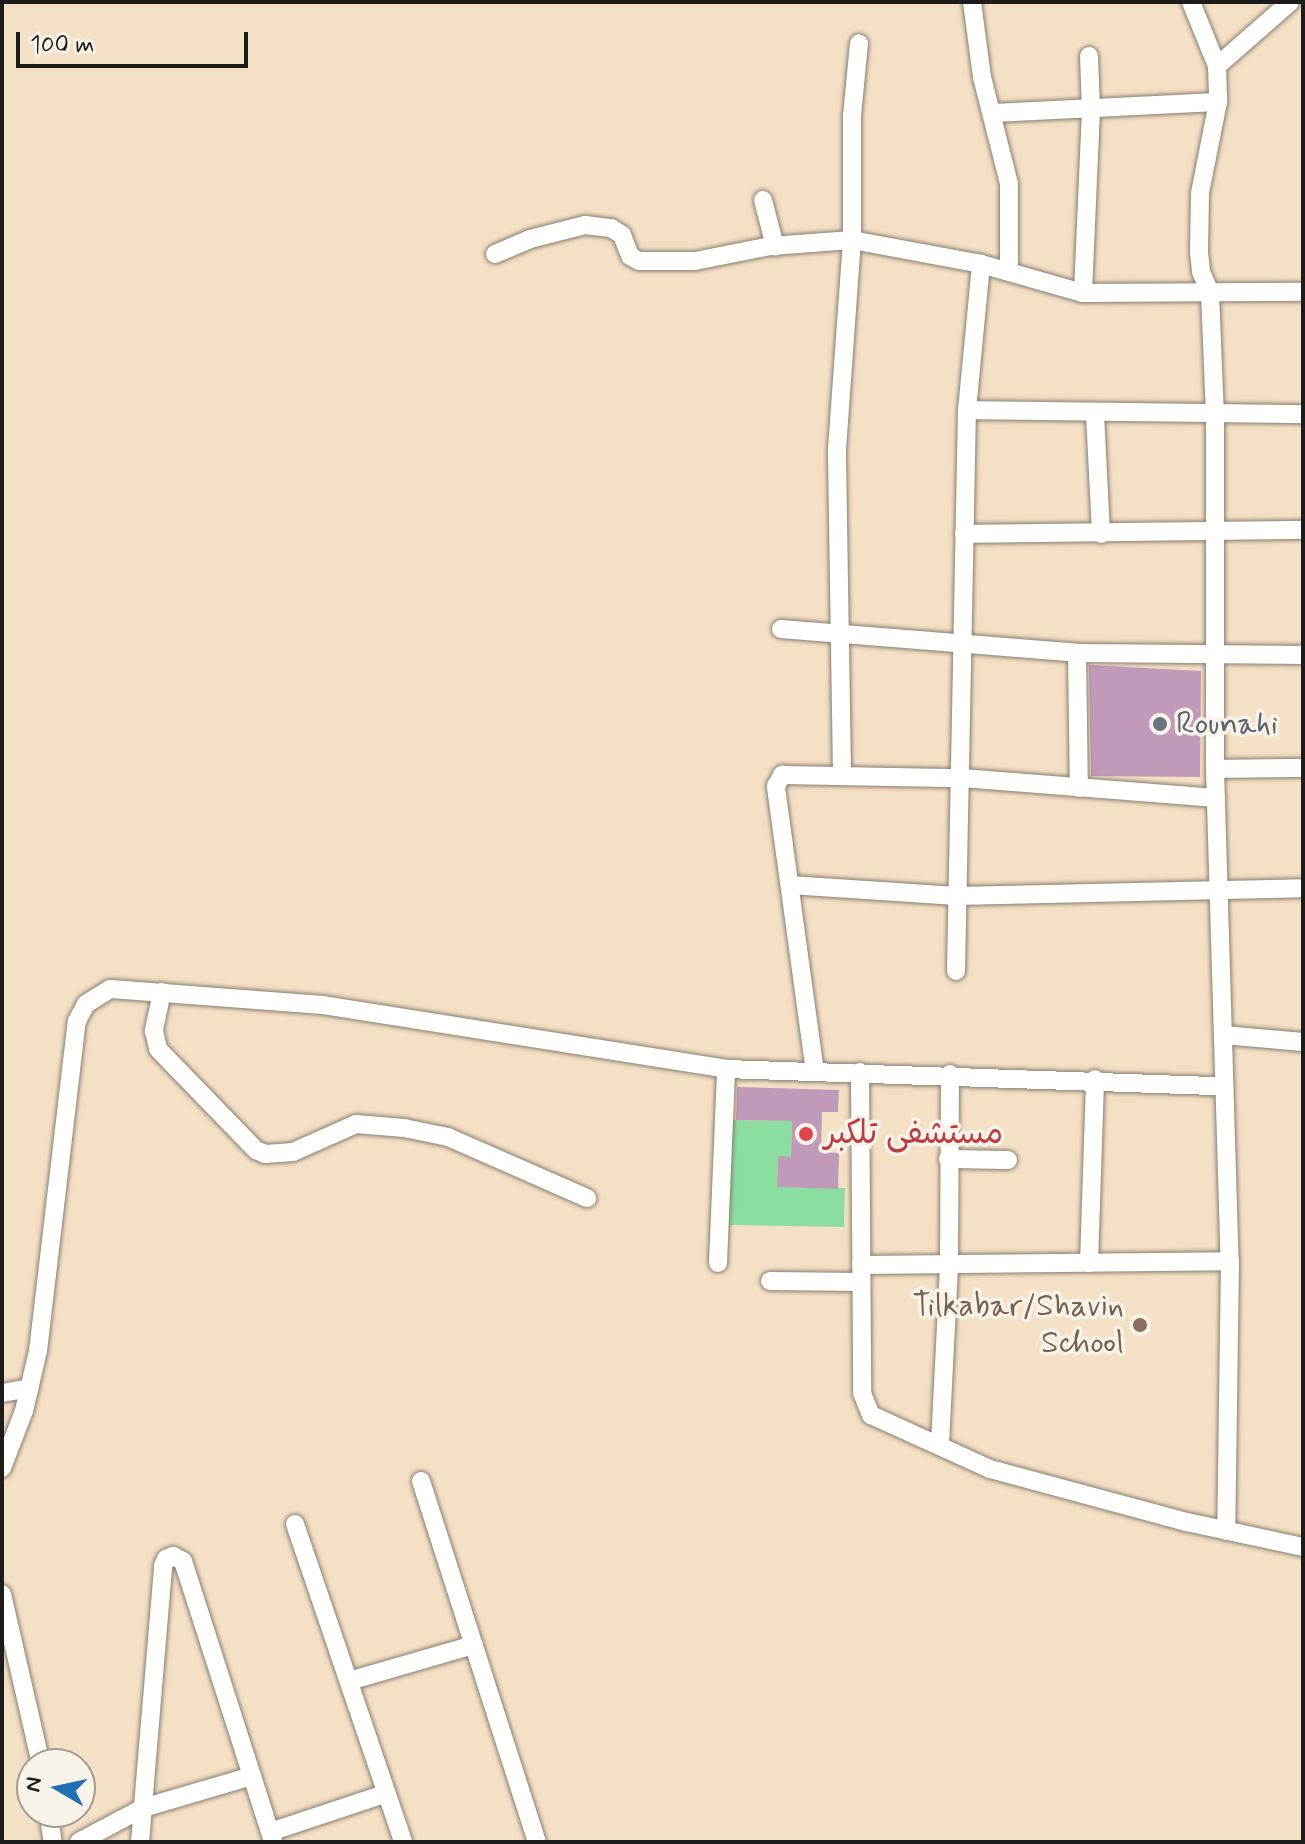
<!DOCTYPE html>
<meta charset="utf-8">
<style>
body{margin:0}
#map{position:relative;width:1305px;height:1844px;overflow:hidden;background:#f4e0c5;font-family:Mynerve,"Playpen Sans Arabic",sans-serif}
div>[style]{position:absolute}
.green>*{inset:0;background:#8bdea0}
.building>*{inset:0;background:#c19ab9}
.roads{filter:drop-shadow(0 0 2px #887e70) drop-shadow(0 0 2px #887e70)}
.street>*{height:18px;margin:-9px;padding:0 9px;transform-origin:9px;border-radius:9px;background:#fff}
.dots>*{width:22px;height:22px;translate:-50% -50%;box-sizing:border-box;border:4px solid #f7f3e8;border-radius:50%}
span{translate:-50% -50%;white-space:nowrap;text-align:center;line-height:1.15;-webkit-text-stroke:7px #f7f3e8;paint-order:stroke}
.worship-label{font-size:32px;color:#5b616d}
.left{translate:0 -50%;text-align:left}
.health-label{font-size:32px;color:#be3a42}
.education-label{font-size:32px;color:#785e54}
.right{translate:-100% -50%;text-align:right}
.frame{position:absolute;inset:0;border:4px solid #1c1c1c;pointer-events:none}
.north{position:absolute;left:16px;top:1748px;width:80px;height:80px;box-sizing:border-box;background:#f7f3e8;border:2px solid #9f9d96;border-radius:50%;rotate:279deg;font-size:22px;font-weight:700;line-height:32px;text-align:center;color:#1c1c1c}
.north::after{content:'';display:block;margin:auto;width:28px;height:36px;background:#1f6fb2;clip-path:polygon(50% 0,100% 100%,50% 72%,0 100%)}
.scale{position:absolute;left:16px;top:32px;width:232px;height:36px;box-sizing:border-box;border:4px solid #1c1c1c;border-top:0;padding-left:10px;font-size:24px;line-height:28px;white-space:nowrap;color:#1c1c1c;-webkit-text-stroke:6px #f7f3e8;paint-order:stroke}
</style>
<div id="map">
<div class="green">
<div style="clip-path:polygon(731px 1120px,792px 1121px,791px 1157px,778px 1157px,777px 1187px,845px 1188px,844px 1227px,729px 1225px)"></div>
</div>
<div class="building">
<div style="clip-path:polygon(1089px 665px,1201px 671px,1200px 777px,1091px 776px)"></div>
<div style="clip-path:polygon(737px 1087px,839px 1090px,838px 1112px,822px 1112px,821px 1152px,839px 1153px,838px 1189px,777px 1187px,778px 1156px,791px 1157px,792px 1121px,736px 1120px)"></div>
</div>
<div class="roads">
<div class="street">
<div style="left:972px;top:2px;width:76px;rotate:82.4deg"></div>
<div style="left:982px;top:77px;width:110px;rotate:75.8deg"></div>
<div style="left:1009px;top:184px;width:87px;rotate:90deg"></div>
<div style="left:1191px;top:2px;width:69px;rotate:67.9deg"></div>
<div style="left:1217px;top:66px;width:36px;rotate:88deg"></div>
<div style="left:1218px;top:102px;width:93px;rotate:101.2deg"></div>
<div style="left:1200px;top:193px;width:59px;rotate:91deg"></div>
<div style="left:1199px;top:252px;width:20px;rotate:84deg"></div>
<div style="left:1201px;top:272px;width:22px;rotate:66deg"></div>
<div style="left:1210px;top:292px;width:124px;rotate:87.7deg"></div>
<div style="left:1215px;top:416px;width:353px;rotate:90deg"></div>
<div style="left:1215px;top:769px;width:492px;rotate:88.3deg"></div>
<div style="left:1230px;top:1261px;width:270px;rotate:90.8deg"></div>
<div style="left:1217px;top:66px;width:97px;rotate:-41.2deg"></div>
<div style="left:992px;top:113px;width:226px;rotate:-2.8deg"></div>
<div style="left:763px;top:200px;width:48px;rotate:75.4deg"></div>
<div style="left:495px;top:254px;width:38px;rotate:-23deg"></div>
<div style="left:530px;top:239px;width:57px;rotate:-14.3deg"></div>
<div style="left:585px;top:225px;width:26px;rotate:7deg"></div>
<div style="left:611px;top:228px;width:13px;rotate:32deg"></div>
<div style="left:622px;top:235px;width:22px;rotate:69deg"></div>
<div style="left:630px;top:256px;width:10px;rotate:29deg"></div>
<div style="left:639px;top:261px;width:56px"></div>
<div style="left:695px;top:261px;width:77px;rotate:-11.2deg"></div>
<div style="left:771px;top:246px;width:81px;rotate:-4.2deg"></div>
<div style="left:852px;top:240px;width:131px;rotate:10.5deg"></div>
<div style="left:981px;top:264px;width:106px;rotate:15.9deg"></div>
<div style="left:1083px;top:293px;width:220px;rotate:-0.3deg"></div>
<div style="left:1083px;top:293px;width:183px;rotate:-87.5deg"></div>
<div style="left:1091px;top:110px;width:54px;rotate:-92.1deg"></div>
<div style="left:967px;top:410px;width:336px;rotate:0.7deg"></div>
<div style="left:1095px;top:414px;width:120px;rotate:87.1deg"></div>
<div style="left:964px;top:534px;width:339px;rotate:-0.7deg"></div>
<div style="left:781px;top:629px;width:297px;rotate:4.6deg"></div>
<div style="left:1077px;top:653px;width:226px;rotate:0.5deg"></div>
<div style="left:1077px;top:653px;width:135px;rotate:89.2deg"></div>
<div style="left:1215px;top:769px;width:88px;rotate:-0.7deg"></div>
<div style="left:842px;top:774px;width:325px;rotate:-90.9deg"></div>
<div style="left:837px;top:449px;width:210px;rotate:-85.9deg"></div>
<div style="left:852px;top:240px;width:124px;rotate:-90deg"></div>
<div style="left:852px;top:116px;width:73px;rotate:-84.5deg"></div>
<div style="left:790px;top:885px;width:167px;rotate:3.8deg"></div>
<div style="left:957px;top:896px;width:346px;rotate:-1.3deg"></div>
<div style="left:956px;top:971px;width:561px;rotate:-88.88deg"></div>
<div style="left:967px;top:410px;width:147px;rotate:-84.5deg"></div>
<div style="left:162px;top:992px;width:40px;rotate:102deg"></div>
<div style="left:154px;top:1031px;width:18px;rotate:77deg"></div>
<div style="left:158px;top:1049px;width:141px;rotate:45.9deg"></div>
<div style="left:256px;top:1150px;width:10px;rotate:24deg"></div>
<div style="left:265px;top:1154px;width:28px;rotate:-4deg"></div>
<div style="left:293px;top:1152px;width:69px;rotate:-24deg"></div>
<div style="left:356px;top:1124px;width:48px;rotate:4.8deg"></div>
<div style="left:404px;top:1128px;width:45px;rotate:11.6deg"></div>
<div style="left:448px;top:1137px;width:152px;rotate:23.7deg"></div>
<div style="left:1224px;top:1035px;width:79px;rotate:5.1deg"></div>
<div style="left:815px;top:1072px;width:289px;rotate:-97.8deg"></div>
<div style="left:776px;top:786px;width:13px;rotate:-61deg"></div>
<div style="left:782px;top:775px;width:180px;rotate:1deg"></div>
<div style="left:962px;top:778px;width:255px;rotate:4.5deg"></div>
<div style="left:860px;top:1072px;width:321px;rotate:89.6deg"></div>
<div style="left:862px;top:1393px;width:24px;rotate:68deg"></div>
<div style="left:871px;top:1415px;width:131px;rotate:24.4deg"></div>
<div style="left:990px;top:1469px;width:204px;rotate:15.1deg"></div>
<div style="left:1187px;top:1522px;width:119px;rotate:12.2deg"></div>
<div style="left:948px;top:1159px;width:60px;rotate:1deg"></div>
<div style="left:718px;top:1263px;width:194px;rotate:-87.6deg"></div>
<div style="left:1089px;top:1263px;width:184px;rotate:-88.1deg"></div>
<div style="left:861px;top:1265px;width:369px;rotate:-0.6deg"></div>
<div style="left:770px;top:1281px;width:91px;rotate:0.6deg"></div>
<div style="left:2px;top:1393px;width:28px;rotate:-10deg"></div>
<div style="left:940px;top:1444px;width:180px;rotate:-87.1deg"></div>
<div style="left:949px;top:1264px;width:190px;rotate:-89.7deg"></div>
<div style="left:2px;top:1468px;width:61px;rotate:-68.9deg"></div>
<div style="left:24px;top:1411px;width:62px;rotate:-76.9deg"></div>
<div style="left:38px;top:1351px;width:332px;rotate:-83.3deg"></div>
<div style="left:77px;top:1021px;width:19px;rotate:-62deg"></div>
<div style="left:86px;top:1004px;width:28px;rotate:-32deg"></div>
<div style="left:110px;top:989px;width:214px;rotate:4.3deg"></div>
<div style="left:323px;top:1005px;width:408px;rotate:9deg"></div>
<div style="left:726px;top:1069px;width:498px;rotate:2deg"></div>
<div style="left:421px;top:1481px;width:379px;rotate:72.2deg"></div>
<div style="left:295px;top:1524px;width:336px;rotate:71.2deg"></div>
<div style="left:2px;top:1594px;width:174px;rotate:77.1deg"></div>
<div style="left:349px;top:1681px;width:130px;rotate:-16.1deg"></div>
<div style="left:48px;top:1812px;width:30px;rotate:81deg"></div>
<div style="left:270px;top:1832px;width:123px;rotate:-18.4deg"></div>
<div style="left:79px;top:1842px;width:72px;rotate:-28deg"></div>
<div style="left:143px;top:1808px;width:114px;rotate:-16.4deg"></div>
<div style="left:140px;top:1842px;width:277px;rotate:-85.2deg"></div>
<div style="left:163px;top:1566px;width:8px;rotate:-67deg"></div>
<div style="left:166px;top:1559px;width:8px;rotate:-23deg"></div>
<div style="left:173px;top:1556px;width:11px;rotate:27deg"></div>
<div style="left:183px;top:1561px;width:295px;rotate:72.2deg"></div>
</div>
</div>
<div class="dots">
<div style="left:1160px;top:724px;background:#6b7280"></div>
<div style="left:806px;top:1134px;background:#e0444e"></div>
<div style="left:1140px;top:1325px;background:#8d6e63"></div>
</div>
<div class="worship-label">
<span class="left" style="left:1176px;top:724px">Rounahi</span>
</div>
<div class="health-label">
<span class="left" style="left:824px;top:1134px">مستشفى تلكبر</span>
</div>
<div class="education-label">
<span class="right" style="left:1124px;top:1325px">Tilkabar/Shavin<br>School</span>
</div>
<div class="frame"></div>
<div class="north">N</div>
<div class="scale">100 m</div>
</div>
